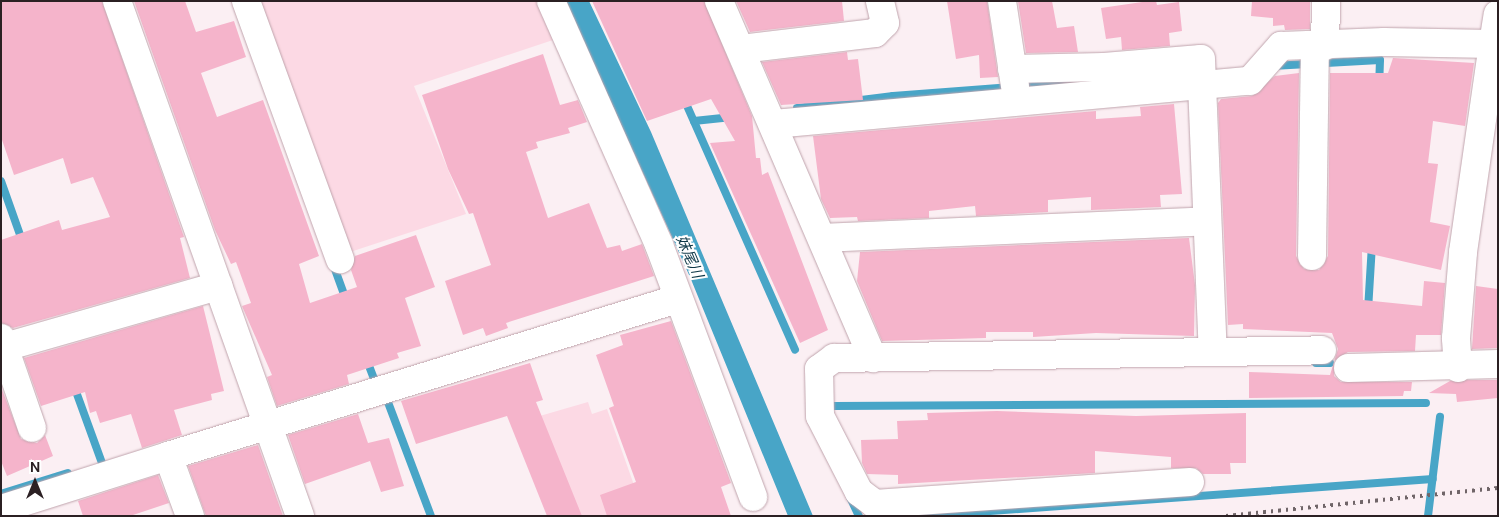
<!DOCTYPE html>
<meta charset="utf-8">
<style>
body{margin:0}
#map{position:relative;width:1499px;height:517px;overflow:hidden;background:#fbeff3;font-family:"DM Sans","Noto Sans JP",sans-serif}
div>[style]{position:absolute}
.green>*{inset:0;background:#fcd9e4}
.water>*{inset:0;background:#48a5c7}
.stream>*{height:8px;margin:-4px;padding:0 4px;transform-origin:4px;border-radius:4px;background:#48a5c7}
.building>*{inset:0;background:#f5b4cb}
.roads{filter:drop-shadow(0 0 1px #c0a4ad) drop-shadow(0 0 1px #c0a4ad)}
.minor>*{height:28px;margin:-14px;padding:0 14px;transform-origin:14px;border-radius:14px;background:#fff}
.rail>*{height:4px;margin-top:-2px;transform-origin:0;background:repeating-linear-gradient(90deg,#706568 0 2.5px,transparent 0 7.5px)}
span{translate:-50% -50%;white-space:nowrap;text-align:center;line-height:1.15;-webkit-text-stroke:4px #fff;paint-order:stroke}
.water-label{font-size:15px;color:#0d3746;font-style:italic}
.frame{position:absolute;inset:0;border:2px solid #2b2023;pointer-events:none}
.north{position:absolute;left:10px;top:457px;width:50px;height:50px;-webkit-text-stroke:4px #fff;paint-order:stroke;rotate:0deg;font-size:14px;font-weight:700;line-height:20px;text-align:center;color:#2b2023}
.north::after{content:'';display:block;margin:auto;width:18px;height:22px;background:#2b2023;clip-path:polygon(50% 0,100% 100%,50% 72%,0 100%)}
</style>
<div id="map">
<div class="green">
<div style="clip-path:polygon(256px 1px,545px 1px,562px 37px,414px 86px,466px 214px,344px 254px)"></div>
<div style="clip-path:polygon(588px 402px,592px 414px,607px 409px,645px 516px,554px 516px,526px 420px)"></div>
</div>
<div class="water">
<div style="clip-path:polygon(565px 1px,589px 1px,651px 132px,813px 516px,788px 516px,690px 277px)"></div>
</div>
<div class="stream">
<div style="left:1272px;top:66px;width:108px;rotate:-3.2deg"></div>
<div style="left:1380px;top:60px;width:23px;rotate:92deg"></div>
<div style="left:684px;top:99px;width:274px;rotate:66.1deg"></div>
<div style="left:797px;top:108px;width:97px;rotate:-7.1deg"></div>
<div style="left:893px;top:96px;width:202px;rotate:-4.3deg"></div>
<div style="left:694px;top:121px;width:38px;rotate:-6deg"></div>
<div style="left:1px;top:181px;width:66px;rotate:70.5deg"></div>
<div style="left:333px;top:264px;width:38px;rotate:70deg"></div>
<div style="left:1368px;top:310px;width:66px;rotate:-86.5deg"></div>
<div style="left:366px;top:358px;width:26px;rotate:69deg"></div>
<div style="left:1316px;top:363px;width:14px"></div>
<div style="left:74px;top:386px;width:82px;rotate:70deg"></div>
<div style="left:386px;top:397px;width:127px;rotate:69.3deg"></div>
<div style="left:834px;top:406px;width:592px;rotate:-0.29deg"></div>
<div style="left:1px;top:494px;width:70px;rotate:-17.4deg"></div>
<div style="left:850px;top:497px;width:21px;rotate:65deg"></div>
<div style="left:921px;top:516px;width:513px;rotate:-4.13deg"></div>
<div style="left:1428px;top:516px;width:100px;rotate:-83.1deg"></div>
</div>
<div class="building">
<div style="clip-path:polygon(1px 1px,102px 1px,184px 237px,180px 238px,190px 278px,13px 328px,1px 323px,1px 240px,59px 220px,62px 230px,110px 217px,93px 177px,71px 184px,63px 158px,14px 175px,1px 137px)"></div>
<div style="clip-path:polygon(134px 1px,185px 1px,196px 32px,234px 21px,246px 57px,201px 73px,217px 117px,263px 100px,319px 256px,299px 264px,310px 303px,357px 287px,351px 270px,355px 256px,416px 235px,435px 287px,405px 298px,421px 346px,397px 353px,399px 358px,347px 375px,349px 384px,277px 406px,267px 377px,272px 375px,242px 306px,251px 303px,236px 262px,231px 264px,215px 230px)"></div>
<div style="clip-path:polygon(592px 1px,704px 1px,752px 116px,756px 158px,760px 158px,762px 175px,768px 172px,828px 330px,800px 343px,710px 143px,735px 141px,711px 99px,647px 121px)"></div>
<div style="clip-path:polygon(736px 1px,842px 1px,844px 21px,750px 32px)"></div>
<div style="clip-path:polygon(947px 1px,987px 1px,998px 77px,980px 78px,979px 55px,956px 59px)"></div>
<div style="clip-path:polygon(1018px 1px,1052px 1px,1057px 28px,1074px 26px,1078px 52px,1026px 53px)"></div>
<div style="clip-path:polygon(1149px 1px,1156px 1px,1157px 5px,1179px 2px,1182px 31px,1169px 33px,1170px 46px,1122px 50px,1121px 37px,1106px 39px,1101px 8px)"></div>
<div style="clip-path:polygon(1252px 1px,1310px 1px,1310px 29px,1285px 30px,1284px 25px,1273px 26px,1273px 18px,1251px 16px)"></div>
<div style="clip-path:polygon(847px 52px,848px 60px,858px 59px,863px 100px,781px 105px,762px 62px)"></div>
<div style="clip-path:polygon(543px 54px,560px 105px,578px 100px,587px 122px,568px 128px,570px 133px,536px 142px,538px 148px,526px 152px,548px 218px,589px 203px,607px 248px,620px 245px,622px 251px,642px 244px,654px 276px,506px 323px,508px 328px,486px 336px,483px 328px,463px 335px,445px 281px,491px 265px,473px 213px,469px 214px,448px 169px,422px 95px)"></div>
<div style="clip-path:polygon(1393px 58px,1474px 63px,1465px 126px,1433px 121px,1428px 163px,1438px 164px,1430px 222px,1450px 226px,1441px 270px,1362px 252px,1363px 300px,1422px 306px,1424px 281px,1445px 283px,1441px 335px,1416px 335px,1415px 351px,1348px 352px,1334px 361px,1334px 376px,1341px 382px,1412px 382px,1411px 391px,1404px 391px,1403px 396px,1249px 398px,1249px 372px,1330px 375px,1338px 349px,1332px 333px,1243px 329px,1243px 324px,1228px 325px,1218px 103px,1221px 99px,1252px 96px,1275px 76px,1299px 73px,1296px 256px,1304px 269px,1319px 270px,1328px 256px,1330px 73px,1388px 73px)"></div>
<div style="clip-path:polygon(1174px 104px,1182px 194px,1160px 195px,1161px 207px,1091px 210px,1091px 197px,1048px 200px,1048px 212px,976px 216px,975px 206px,929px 211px,929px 218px,858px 221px,857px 217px,830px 218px,821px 199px,813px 136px,1096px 111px,1096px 119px,1141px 116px,1140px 107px)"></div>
<div style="clip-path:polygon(1189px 238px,1195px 285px,1194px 336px,1096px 333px,1033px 337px,1033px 332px,986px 332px,986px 338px,882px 341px,857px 281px,860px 252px)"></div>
<div style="clip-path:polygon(1476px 286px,1498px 289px,1498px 348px,1472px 349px)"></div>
<div style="clip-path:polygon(203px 306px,224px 391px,211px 394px,212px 400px,174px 410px,182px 435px,142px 448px,131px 414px,100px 423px,96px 411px,90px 413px,85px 392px,41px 406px,24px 358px)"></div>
<div style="clip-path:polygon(671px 321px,731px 483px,721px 487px,731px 516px,607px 516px,600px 495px,636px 482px,609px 408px,614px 406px,596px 355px,623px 345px,620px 335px)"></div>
<div style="clip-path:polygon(530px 363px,543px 400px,536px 402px,582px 516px,547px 516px,507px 416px,416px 444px,401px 401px)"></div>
<div style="clip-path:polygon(1467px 380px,1498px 380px,1498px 398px,1457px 402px,1456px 394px,1429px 393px,1450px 381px)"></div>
<div style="clip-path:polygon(1px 387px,21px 439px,37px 443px,45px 435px,53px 456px,7px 476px,1px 461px)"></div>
<div style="clip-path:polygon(997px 411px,1136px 416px,1246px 413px,1246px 463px,1230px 463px,1231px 474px,1203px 474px,1196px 468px,1171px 468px,1171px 457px,1095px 451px,1095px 473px,898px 484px,898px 475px,867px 474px,862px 463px,861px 440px,898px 439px,897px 421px,928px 420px,927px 413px)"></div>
<div style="clip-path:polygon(358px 414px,368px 443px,389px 438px,404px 486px,381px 492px,370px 461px,305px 484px,288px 435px)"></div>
<div style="clip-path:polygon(258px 445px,283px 516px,206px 516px,188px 466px)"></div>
<div style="clip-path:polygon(158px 475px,169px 503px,130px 516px,83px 516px,78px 501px)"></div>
</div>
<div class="roads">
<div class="minor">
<div style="left:117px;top:1px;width:547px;rotate:70.44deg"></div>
<div style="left:246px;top:1px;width:275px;rotate:70deg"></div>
<div style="left:551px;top:1px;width:267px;rotate:66.1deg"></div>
<div style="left:659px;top:245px;width:269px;rotate:69.5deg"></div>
<div style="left:719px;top:1px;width:389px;rotate:66.7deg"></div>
<div style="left:1002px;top:1px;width:86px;rotate:81.3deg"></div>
<div style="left:1325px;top:46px;width:45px;rotate:-88.7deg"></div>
<div style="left:741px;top:49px;width:135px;rotate:-6.8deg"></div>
<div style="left:875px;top:33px;width:14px;rotate:-45deg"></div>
<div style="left:885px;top:23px;width:23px;rotate:-103deg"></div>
<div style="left:1012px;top:69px;width:92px;rotate:-1.2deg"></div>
<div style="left:1104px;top:67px;width:97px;rotate:-4.7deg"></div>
<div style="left:1201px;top:59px;width:293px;rotate:87.7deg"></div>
<div style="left:774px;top:124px;width:478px;rotate:-5.2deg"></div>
<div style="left:1250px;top:81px;width:47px;rotate:-48.5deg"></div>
<div style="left:1281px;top:46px;width:103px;rotate:-2.2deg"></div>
<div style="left:1384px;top:42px;width:109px;rotate:1.1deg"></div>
<div style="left:1493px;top:44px;width:30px;rotate:-81deg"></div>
<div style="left:823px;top:238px;width:383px;rotate:-2.5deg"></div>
<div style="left:1312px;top:256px;width:210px;rotate:-89.2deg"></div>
<div style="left:1px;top:338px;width:95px;rotate:71deg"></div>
<div style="left:5px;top:347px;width:222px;rotate:-16deg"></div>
<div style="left:1348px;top:368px;width:150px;rotate:-1.5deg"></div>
<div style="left:1458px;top:368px;width:30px;rotate:-94deg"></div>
<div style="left:1456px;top:338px;width:86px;rotate:-85.3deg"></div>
<div style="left:1463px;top:252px;width:210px;rotate:-81.8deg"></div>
<div style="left:1190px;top:482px;width:316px;rotate:176deg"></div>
<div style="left:875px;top:504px;width:20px;rotate:-143deg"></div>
<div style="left:859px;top:492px;width:85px;rotate:-117.2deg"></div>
<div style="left:820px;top:416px;width:47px;rotate:-91.2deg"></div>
<div style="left:819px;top:369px;width:19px;rotate:-36deg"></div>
<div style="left:834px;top:358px;width:488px;rotate:-0.9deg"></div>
<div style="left:1px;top:509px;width:175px;rotate:-17.6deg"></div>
<div style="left:190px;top:516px;width:64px;rotate:-110.1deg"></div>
<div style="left:168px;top:456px;width:533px;rotate:-17.14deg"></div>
</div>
</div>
<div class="rail">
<div style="left:1226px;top:516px;width:273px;rotate:-5.9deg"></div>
</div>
<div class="water-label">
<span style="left:689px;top:257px;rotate:67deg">妹尾川</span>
</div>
<div class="frame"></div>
<div class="north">N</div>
</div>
